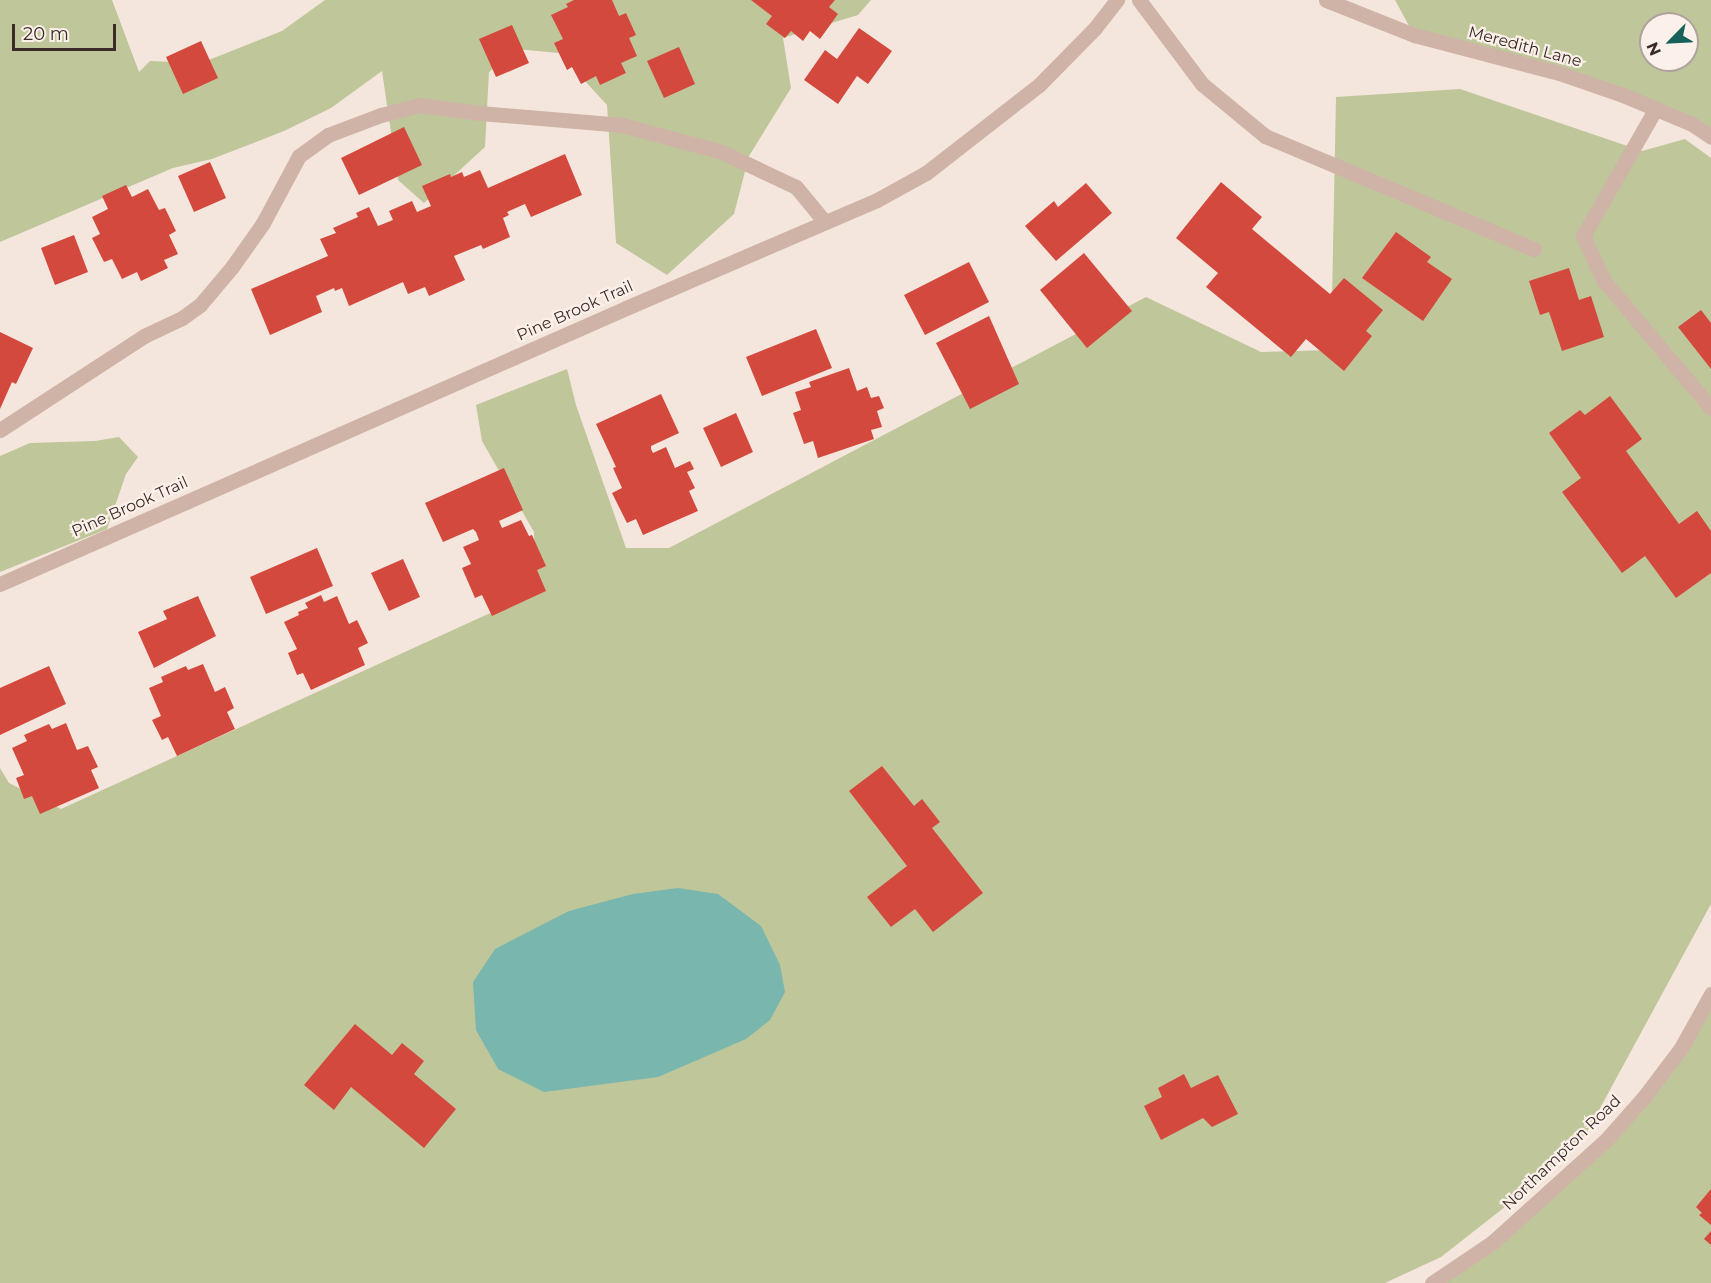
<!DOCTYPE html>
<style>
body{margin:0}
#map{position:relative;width:1711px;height:1283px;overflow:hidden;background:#f5e6dd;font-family:Montserrat,sans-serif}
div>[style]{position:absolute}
.green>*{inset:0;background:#bfc69a}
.water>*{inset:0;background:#78b6ae}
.building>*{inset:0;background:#d3493d}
.minor>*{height:15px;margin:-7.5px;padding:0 7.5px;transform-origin:7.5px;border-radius:7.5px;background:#cfb3a7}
span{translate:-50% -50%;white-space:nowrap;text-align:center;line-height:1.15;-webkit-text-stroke:4.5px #fcf1ea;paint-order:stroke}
.street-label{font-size:16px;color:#3b2b28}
.north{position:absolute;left:1639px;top:12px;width:60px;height:60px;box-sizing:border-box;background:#fcf1ea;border:2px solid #afa29c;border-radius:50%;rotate:246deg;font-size:16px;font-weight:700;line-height:24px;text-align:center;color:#3b2b28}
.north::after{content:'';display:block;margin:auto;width:21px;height:27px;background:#18615a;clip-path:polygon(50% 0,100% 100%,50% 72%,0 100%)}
.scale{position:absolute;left:12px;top:24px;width:104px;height:27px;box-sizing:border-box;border:3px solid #3b2b28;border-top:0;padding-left:8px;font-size:18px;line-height:21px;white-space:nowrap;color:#3b2b28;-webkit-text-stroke:4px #fcf1ea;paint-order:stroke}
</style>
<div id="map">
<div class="green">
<div style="clip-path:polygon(0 0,112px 0,139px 72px,150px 61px,201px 63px,282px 31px,325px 0,871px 0,858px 15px,783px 38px,791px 88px,749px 156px,734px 214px,667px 275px,616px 243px,607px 105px,559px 53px,516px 49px,489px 72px,485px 147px,424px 203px,398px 180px,382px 71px,331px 108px,284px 131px,212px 159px,173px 168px,0 242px)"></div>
<div style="clip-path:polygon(evenodd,1395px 0,1711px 0,1711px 137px,1656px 108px,1414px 35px,1395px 0,1651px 24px,1687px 24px,1687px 60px,1651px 60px,1651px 24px)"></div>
<div style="clip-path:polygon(1460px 89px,1642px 151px,1685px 139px,1711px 158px,1711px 904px,1586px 1134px,1537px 1182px,1441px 1257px,1385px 1283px,0 1283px,0 768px,9px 783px,61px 809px,536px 592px,534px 532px,482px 441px,476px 405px,567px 369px,576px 405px,626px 548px,669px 548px,1146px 297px,1261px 352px,1331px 350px,1336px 97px)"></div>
<div style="clip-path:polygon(119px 437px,138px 457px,126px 474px,107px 529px,0 572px,0 456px,30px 443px,95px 441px)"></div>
<div style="clip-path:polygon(1711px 994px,1711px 1283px,1432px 1283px,1446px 1275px,1644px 1097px)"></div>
</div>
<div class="water">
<div style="clip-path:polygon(678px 888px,718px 894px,761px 926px,780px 965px,785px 992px,770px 1020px,746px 1039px,658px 1077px,544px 1092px,498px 1069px,476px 1030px,473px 982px,495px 949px,569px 911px,633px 894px)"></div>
</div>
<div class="building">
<div style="clip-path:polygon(574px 0,612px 0,619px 16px,626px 13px,636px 35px,629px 38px,637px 56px,621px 63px,626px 73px,600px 85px,596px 76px,581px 84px,572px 67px,567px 70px,554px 43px,563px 39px,551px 15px,568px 7px,566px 4px)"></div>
<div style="clip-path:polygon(751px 0,835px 0,829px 7px,838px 14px,820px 39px,810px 31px,803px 41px,791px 31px,785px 38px,766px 24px,772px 16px)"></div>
<div style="clip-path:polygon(512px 25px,529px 63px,496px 77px,479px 39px)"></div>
<div style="clip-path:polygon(859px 28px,892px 51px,868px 84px,857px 76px,838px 104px,804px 80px,825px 50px,837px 59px)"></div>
<div style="clip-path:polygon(201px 41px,218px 78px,183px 94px,166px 57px)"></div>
<div style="clip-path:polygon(679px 47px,695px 84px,664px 98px,647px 61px)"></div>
<div style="clip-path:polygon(404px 127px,422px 165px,359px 195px,341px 158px)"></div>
<div style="clip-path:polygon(565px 154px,582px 195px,531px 217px,525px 204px,507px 212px,509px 215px,503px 218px,510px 237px,483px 249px,481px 245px,454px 256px,465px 280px,429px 296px,425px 287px,408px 294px,403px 282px,349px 306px,342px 288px,335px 291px,334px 288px,316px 296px,322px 312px,270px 335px,251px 289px,328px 256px,320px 239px,336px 233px,333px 228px,358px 217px,356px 213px,369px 207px,378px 226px,393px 220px,389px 211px,412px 201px,417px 212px,431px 206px,422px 186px,450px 174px,451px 177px,462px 172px,464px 177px,480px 170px,488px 188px)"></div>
<div style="clip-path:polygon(210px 162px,226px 198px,194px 212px,178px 176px)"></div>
<div style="clip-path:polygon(1221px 182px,1262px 217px,1252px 229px,1330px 294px,1344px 278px,1383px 310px,1366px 331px,1372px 336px,1344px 371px,1306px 339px,1291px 357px,1206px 287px,1218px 273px,1176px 238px)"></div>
<div style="clip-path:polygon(1086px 183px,1112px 213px,1056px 261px,1025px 226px,1054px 201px,1058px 207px)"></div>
<div style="clip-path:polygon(126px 185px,132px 197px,148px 189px,159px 210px,165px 208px,176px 231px,169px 235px,178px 254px,164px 260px,168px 268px,141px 281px,137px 272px,122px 279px,112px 259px,104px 262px,92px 238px,100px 234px,92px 217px,108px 209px,102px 196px)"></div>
<div style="clip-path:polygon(1396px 232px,1431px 257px,1427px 262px,1452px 279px,1423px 321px,1362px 278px)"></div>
<div style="clip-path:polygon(74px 235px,88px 272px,55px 285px,41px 248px)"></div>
<div style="clip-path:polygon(1084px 253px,1132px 311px,1087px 348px,1040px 290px)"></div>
<div style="clip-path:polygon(969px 262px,989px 302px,925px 335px,904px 295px)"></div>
<div style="clip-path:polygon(1569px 268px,1579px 300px,1591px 296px,1604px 337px,1562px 351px,1549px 312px,1540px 315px,1529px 281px)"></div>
<div style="clip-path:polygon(1701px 310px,1711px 323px,1711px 369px,1678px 327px)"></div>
<div style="clip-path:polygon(989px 316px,1019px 384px,970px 409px,936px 343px)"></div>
<div style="clip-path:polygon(816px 329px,832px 368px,762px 396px,746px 357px)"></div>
<div style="clip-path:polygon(0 332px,33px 348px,16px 384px,12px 382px,0 409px)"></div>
<div style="clip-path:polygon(849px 368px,857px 391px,867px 387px,871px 398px,879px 396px,884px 408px,877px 411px,882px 427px,871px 430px,874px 439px,818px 458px,813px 441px,804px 444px,793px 413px,801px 410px,795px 392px,811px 387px,809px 382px)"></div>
<div style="clip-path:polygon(661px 394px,679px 433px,651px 446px,651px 449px,653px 453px,666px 447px,675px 468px,690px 461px,694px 469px,687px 472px,695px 488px,689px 491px,698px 511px,643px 535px,636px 519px,627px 523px,612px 493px,622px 488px,613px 468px,616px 467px,596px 424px)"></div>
<div style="clip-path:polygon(1610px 396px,1642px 439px,1626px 451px,1679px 524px,1697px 511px,1711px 531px,1711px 573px,1676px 598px,1645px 556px,1622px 573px,1562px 492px,1581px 478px,1549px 433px,1580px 410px,1585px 415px)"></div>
<div style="clip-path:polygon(736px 413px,753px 452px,721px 467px,703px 428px)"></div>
<div style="clip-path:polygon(504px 468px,523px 510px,499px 521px,502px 528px,521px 520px,529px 536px,532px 535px,546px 566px,537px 570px,546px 591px,492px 616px,482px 595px,475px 598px,462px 568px,471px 564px,463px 547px,479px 540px,476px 532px,473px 529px,443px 542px,425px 503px)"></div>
<div style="clip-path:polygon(317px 548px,333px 586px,266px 614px,250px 577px)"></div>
<div style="clip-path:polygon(403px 559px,420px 597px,389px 611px,371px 573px)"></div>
<div style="clip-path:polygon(321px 595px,324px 602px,337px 596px,349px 624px,357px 620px,368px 643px,358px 648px,365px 665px,311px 690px,303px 673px,297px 675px,288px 653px,297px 649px,284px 622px,299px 615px,298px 612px,308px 608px,305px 603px)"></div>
<div style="clip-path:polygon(198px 596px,216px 636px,154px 668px,138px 632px,167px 619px,163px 611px)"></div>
<div style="clip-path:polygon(203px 664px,215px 692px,225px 687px,234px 708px,227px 712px,235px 729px,177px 756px,168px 737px,162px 740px,152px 720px,161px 716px,149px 688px,163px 682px,161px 677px,186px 666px,188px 670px)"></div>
<div style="clip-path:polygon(49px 666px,66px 704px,0 735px,0 688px)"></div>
<div style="clip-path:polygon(66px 723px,77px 750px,88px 746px,98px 767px,91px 770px,99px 788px,40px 814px,32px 796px,24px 799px,16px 778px,24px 775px,12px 748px,27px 741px,24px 735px,49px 724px,52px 729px)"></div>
<div style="clip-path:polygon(882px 766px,914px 806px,922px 799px,940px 822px,932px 828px,983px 893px,933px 932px,915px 909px,891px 927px,867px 897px,907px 866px,849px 791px)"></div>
<div style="clip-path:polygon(355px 1024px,392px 1055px,402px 1043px,424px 1061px,414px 1074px,456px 1109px,424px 1148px,351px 1087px,334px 1110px,304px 1085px)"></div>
<div style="clip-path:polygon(1184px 1074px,1191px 1088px,1218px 1075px,1238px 1114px,1212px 1127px,1203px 1118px,1161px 1140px,1144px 1106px,1162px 1097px,1158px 1088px)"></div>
<div style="clip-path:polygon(1711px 1189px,1711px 1225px,1699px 1215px,1702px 1213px,1696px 1207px)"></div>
<div style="clip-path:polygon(1711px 1231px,1711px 1245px,1704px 1239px)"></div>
</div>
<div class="minor">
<div style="left:1139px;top:0;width:105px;rotate:53.1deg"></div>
<div style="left:1202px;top:84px;width:82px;rotate:39.5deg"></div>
<div style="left:1265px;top:136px;width:292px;rotate:22.8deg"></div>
<div style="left:1326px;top:0;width:95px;rotate:21.7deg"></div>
<div style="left:1414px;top:35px;width:150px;rotate:14.7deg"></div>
<div style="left:1559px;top:73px;width:68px;rotate:19deg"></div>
<div style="left:1623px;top:95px;width:75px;rotate:22.8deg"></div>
<div style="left:1692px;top:124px;width:23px;rotate:34deg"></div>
<div style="left:1656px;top:108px;width:147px;rotate:119.7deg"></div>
<div style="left:1583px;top:236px;width:50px;rotate:65deg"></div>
<div style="left:1604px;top:281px;width:166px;rotate:49.9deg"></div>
<div style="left:0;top:430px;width:172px;rotate:-33.1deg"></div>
<div style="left:144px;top:336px;width:42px;rotate:-25.3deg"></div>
<div style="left:182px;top:318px;width:22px;rotate:-36deg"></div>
<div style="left:200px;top:305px;width:50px;rotate:-49.9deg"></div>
<div style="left:232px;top:267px;width:54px;rotate:-54.8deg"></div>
<div style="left:263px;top:223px;width:76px;rotate:-61.8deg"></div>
<div style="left:299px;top:156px;width:36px;rotate:-36deg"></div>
<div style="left:328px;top:135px;width:57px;rotate:-20.7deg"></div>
<div style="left:381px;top:115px;width:40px;rotate:-14.4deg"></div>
<div style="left:420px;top:105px;width:61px;rotate:7.6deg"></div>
<div style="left:480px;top:113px;width:143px;rotate:4.8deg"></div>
<div style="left:622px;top:125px;width:104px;rotate:15.1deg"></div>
<div style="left:722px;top:152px;width:82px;rotate:25.3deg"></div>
<div style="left:796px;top:187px;width:45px;rotate:50.4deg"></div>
<div style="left:0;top:584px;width:684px;rotate:-23.79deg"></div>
<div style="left:626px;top:308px;width:273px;rotate:-23.3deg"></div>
<div style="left:877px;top:200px;width:56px;rotate:-28.9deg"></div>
<div style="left:926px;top:173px;width:143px;rotate:-37.9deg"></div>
<div style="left:1039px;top:85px;width:80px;rotate:-45.5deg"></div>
<div style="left:1095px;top:28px;width:36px;rotate:-52deg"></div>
<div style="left:1432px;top:1283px;width:73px;rotate:-33.9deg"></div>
<div style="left:1493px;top:1242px;width:152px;rotate:-42.1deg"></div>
<div style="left:1606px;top:1140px;width:57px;rotate:-48.5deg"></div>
<div style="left:1644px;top:1097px;width:61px;rotate:-52.9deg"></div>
<div style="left:1681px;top:1048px;width:62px;rotate:-60.9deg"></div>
</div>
<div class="street-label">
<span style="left:1525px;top:47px;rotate:15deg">Meredith Lane</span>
<span style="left:575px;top:311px;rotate:-24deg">Pine Brook Trail</span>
<span style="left:130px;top:507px;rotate:-24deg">Pine Brook Trail</span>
<span style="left:1562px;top:1153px;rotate:-44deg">Northampton Road</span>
</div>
<div class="north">N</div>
<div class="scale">20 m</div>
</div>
